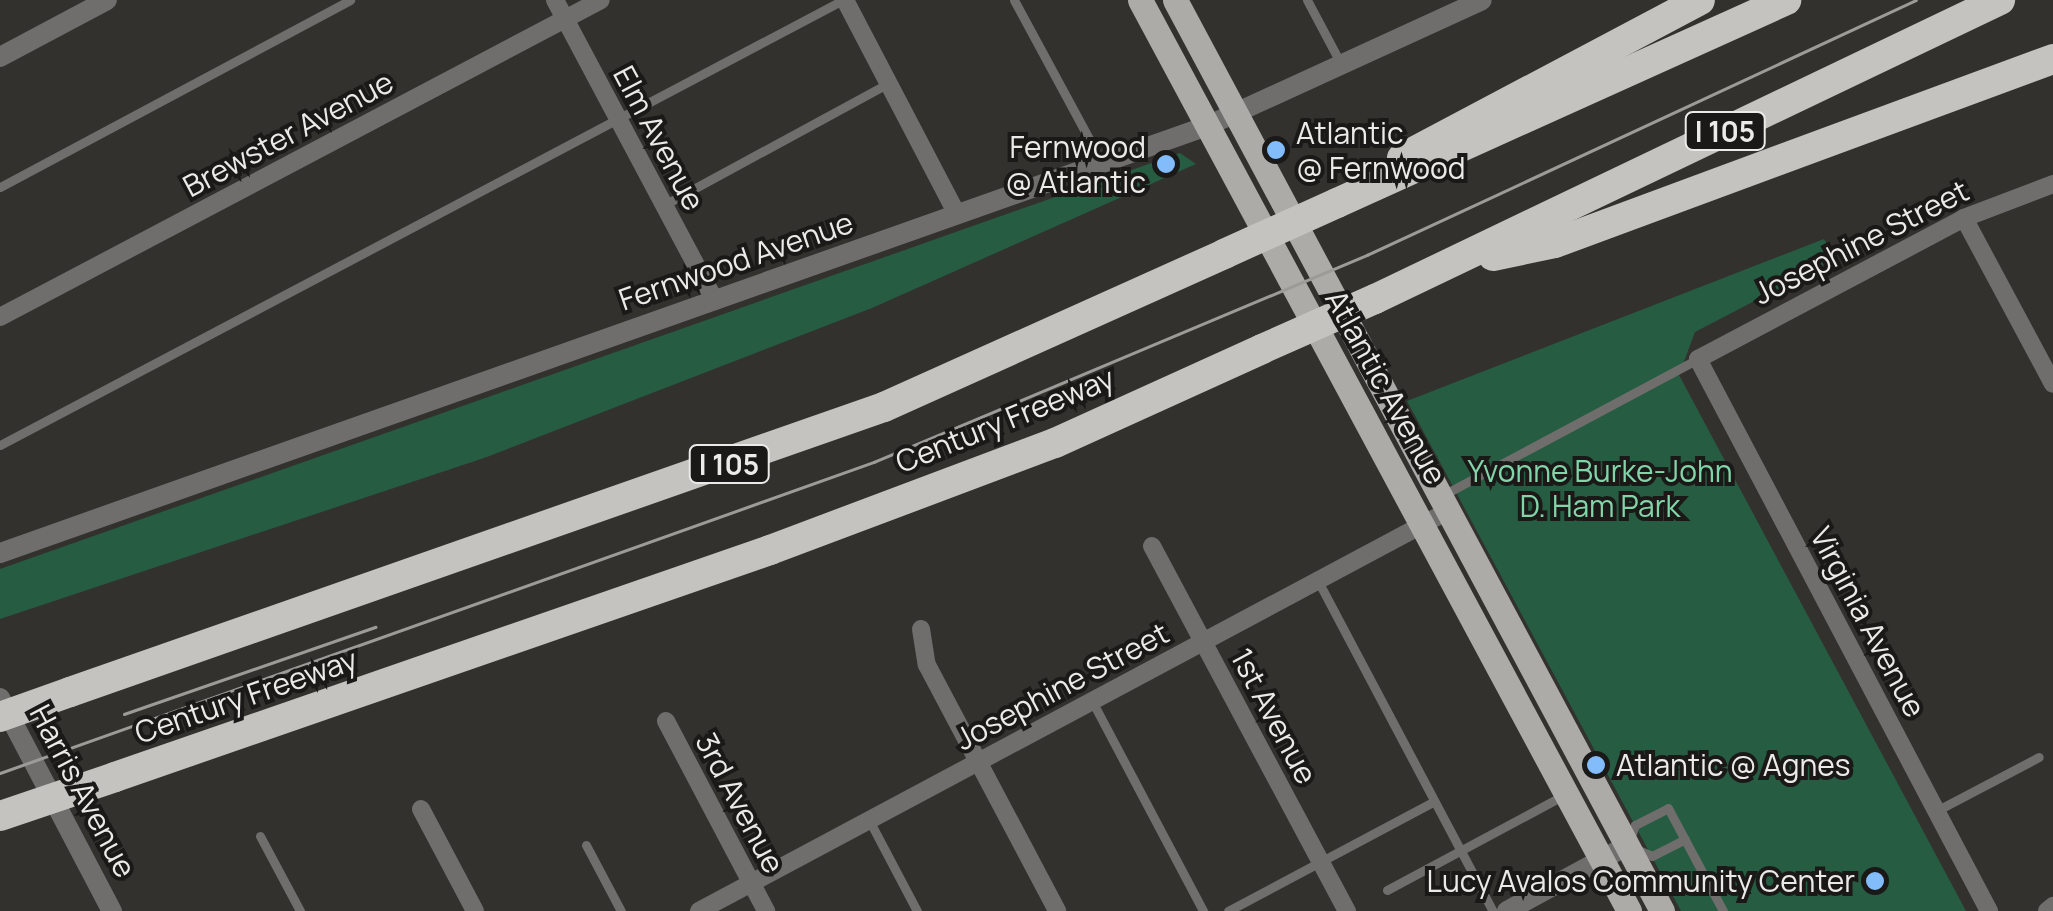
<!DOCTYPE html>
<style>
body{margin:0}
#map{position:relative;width:2053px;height:911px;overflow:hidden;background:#33312e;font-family:Manrope,sans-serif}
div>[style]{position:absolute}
.green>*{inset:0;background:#265c42}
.service>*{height:9px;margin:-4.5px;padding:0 4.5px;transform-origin:4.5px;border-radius:4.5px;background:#6f6e6d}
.minor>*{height:18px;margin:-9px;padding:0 9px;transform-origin:9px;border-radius:9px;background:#6f6e6d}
.tertiary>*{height:20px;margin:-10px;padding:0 10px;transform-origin:10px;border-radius:10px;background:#6f6e6d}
.primary>*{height:25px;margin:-12.5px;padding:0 12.5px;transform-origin:12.5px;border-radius:12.5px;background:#adaba8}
.motorway>*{height:30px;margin:-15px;padding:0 15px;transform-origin:15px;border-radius:15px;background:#c5c3bf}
.tram>*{height:2.5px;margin:-1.25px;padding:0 1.25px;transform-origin:1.25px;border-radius:1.25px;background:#9c9b98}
.motorway-bridge>*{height:30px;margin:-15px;padding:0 15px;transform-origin:15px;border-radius:15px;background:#c5c3bf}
.dots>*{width:28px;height:28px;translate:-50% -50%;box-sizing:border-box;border:5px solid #1a1917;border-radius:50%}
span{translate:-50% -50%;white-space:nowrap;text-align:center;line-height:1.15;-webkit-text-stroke:8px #1a1917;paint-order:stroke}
.shield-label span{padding:2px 8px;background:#1a1917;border:2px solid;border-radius:8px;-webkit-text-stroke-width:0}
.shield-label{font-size:28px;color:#ebeae8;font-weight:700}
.poi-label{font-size:30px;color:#ebeae8}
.left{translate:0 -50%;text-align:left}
.right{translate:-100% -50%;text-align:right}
.street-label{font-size:30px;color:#ebeae8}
.park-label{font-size:30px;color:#82d4a9}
</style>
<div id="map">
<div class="green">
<div style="clip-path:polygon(1180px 153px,1196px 164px,872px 308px,487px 457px,0 619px,0 569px)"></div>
<div style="clip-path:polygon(1824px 239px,1835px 259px,1695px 332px,1679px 375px,1966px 911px,1681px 911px,1407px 401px)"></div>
</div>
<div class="service">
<div style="left:1014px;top:0;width:185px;rotate:61.6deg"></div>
<div style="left:1307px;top:0;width:72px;rotate:62deg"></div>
<div style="left:0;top:187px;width:397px;rotate:-28.1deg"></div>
<div style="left:664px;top:205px;width:256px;rotate:-28.5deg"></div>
<div style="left:0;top:445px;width:953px;rotate:-27.83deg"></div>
<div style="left:1445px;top:494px;width:287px;rotate:-28.1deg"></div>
<div style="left:1318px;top:581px;width:374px;rotate:62.1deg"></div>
<div style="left:1092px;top:701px;width:238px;rotate:62.1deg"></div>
<div style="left:1936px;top:811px;width:116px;rotate:-27.7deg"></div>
<div style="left:869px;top:820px;width:103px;rotate:62.2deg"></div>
<div style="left:260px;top:836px;width:85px;rotate:61.9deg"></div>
<div style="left:1629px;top:842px;width:18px;rotate:-71deg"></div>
<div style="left:1635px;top:825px;width:37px;rotate:-27deg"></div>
<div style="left:1668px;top:808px;width:117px;rotate:61.9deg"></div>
<div style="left:586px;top:845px;width:75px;rotate:62.1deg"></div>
<div style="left:1638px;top:850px;width:15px;rotate:23deg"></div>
<div style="left:1652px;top:856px;width:37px;rotate:-27deg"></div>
<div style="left:1387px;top:890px;width:203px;rotate:-28.2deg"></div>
<div style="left:1228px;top:911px;width:232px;rotate:-28deg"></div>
</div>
<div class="minor">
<div style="left:555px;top:0;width:341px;rotate:62deg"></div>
<div style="left:845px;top:0;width:242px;rotate:62.4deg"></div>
<div style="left:1964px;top:218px;width:188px;rotate:61.8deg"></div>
<div style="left:0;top:317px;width:679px;rotate:-27.81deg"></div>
<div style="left:1152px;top:546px;width:414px;rotate:61.9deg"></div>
<div style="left:921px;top:629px;width:36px;rotate:81deg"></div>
<div style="left:927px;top:665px;width:278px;rotate:62.1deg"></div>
<div style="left:666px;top:721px;width:215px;rotate:62.2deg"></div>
<div style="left:421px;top:809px;width:115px;rotate:62.1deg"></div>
<div style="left:699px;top:911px;width:851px;rotate:-28.1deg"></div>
<div style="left:1989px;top:911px;width:624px;rotate:-117.8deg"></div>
<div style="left:1698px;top:359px;width:301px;rotate:-27.9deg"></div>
<div style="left:1964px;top:218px;width:95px;rotate:-20.9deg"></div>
<div style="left:2047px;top:911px;width:8px;rotate:-40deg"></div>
</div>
<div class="tertiary">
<div style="left:0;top:57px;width:121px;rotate:-28deg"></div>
<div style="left:0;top:553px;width:1280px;rotate:-19.48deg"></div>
<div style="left:1207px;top:126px;width:302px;rotate:-24.6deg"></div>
<div style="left:0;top:698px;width:241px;rotate:62.3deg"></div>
<div style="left:1507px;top:911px;width:138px;rotate:-28.6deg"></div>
</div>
<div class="primary">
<div style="left:1140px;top:0;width:1034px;rotate:61.77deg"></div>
<div style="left:1175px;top:0;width:1033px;rotate:61.87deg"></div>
</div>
<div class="motorway">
<div style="left:1402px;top:158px;width:337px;rotate:-27.9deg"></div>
<div style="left:1337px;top:203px;width:493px;rotate:-24.3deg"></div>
<div style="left:1493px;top:256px;width:63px;rotate:-11.8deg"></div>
<div style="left:1555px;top:243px;width:531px;rotate:-20.28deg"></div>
<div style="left:1375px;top:299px;width:693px;rotate:-25.57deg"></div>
<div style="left:70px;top:692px;width:862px;rotate:-19.3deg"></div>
<div style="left:884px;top:407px;width:373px;rotate:-24.2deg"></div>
<div style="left:115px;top:777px;width:693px;rotate:-19.11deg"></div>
<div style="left:770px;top:550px;width:304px;rotate:-20.6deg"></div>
<div style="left:1055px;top:443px;width:227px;rotate:-24.4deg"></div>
</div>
<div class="tram">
<div style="left:124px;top:714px;width:266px;rotate:-19.1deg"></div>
<div style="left:0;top:773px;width:928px;rotate:-19.59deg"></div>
<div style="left:874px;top:462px;width:535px;rotate:-22.78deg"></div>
<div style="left:1367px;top:255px;width:605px;rotate:-24.91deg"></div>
</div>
<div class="motorway-bridge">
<div style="left:1224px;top:254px;width:124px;rotate:-24.3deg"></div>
<div style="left:1262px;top:349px;width:124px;rotate:-23.9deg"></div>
<div style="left:0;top:717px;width:74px;rotate:-19.7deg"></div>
<div style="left:0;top:816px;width:121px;rotate:-18.7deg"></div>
</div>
<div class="dots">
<div style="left:1276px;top:150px;background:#83bcfb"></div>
<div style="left:1166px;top:164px;background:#83bcfb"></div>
<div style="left:1596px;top:765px;background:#83bcfb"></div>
<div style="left:1875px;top:881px;background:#83bcfb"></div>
</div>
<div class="shield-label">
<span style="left:1725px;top:131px">I 105</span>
<span style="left:729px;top:464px">I 105</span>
</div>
<div class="poi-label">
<span class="left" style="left:1296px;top:150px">Atlantic<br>@ Fernwood</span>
<span class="right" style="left:1146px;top:164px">Fernwood<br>@ Atlantic</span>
<span class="left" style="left:1616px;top:765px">Atlantic @ Agnes</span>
<span class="right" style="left:1855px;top:881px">Lucy Avalos Community Center</span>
</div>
<div class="street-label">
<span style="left:288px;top:134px;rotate:-28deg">Brewster Avenue</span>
<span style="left:659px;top:138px;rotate:62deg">Elm Avenue</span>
<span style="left:1861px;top:242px;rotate:-27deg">Josephine Street</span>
<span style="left:736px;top:261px;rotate:-19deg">Fernwood Avenue</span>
<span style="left:1386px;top:387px;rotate:61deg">Atlantic Avenue</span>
<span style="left:1005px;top:420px;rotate:-22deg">Century Freeway</span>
<span style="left:1868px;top:622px;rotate:62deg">Virginia Avenue</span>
<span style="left:1062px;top:686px;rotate:-28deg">Josephine Street</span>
<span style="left:246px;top:696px;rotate:-19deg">Century Freeway</span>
<span style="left:1274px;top:716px;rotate:62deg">1st Avenue</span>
<span style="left:83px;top:791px;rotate:62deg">Harris Avenue</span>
<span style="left:740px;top:803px;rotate:62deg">3rd Avenue</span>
</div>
<div class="park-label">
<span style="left:1600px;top:488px">Yvonne Burke-John<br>D. Ham Park</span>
</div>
</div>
